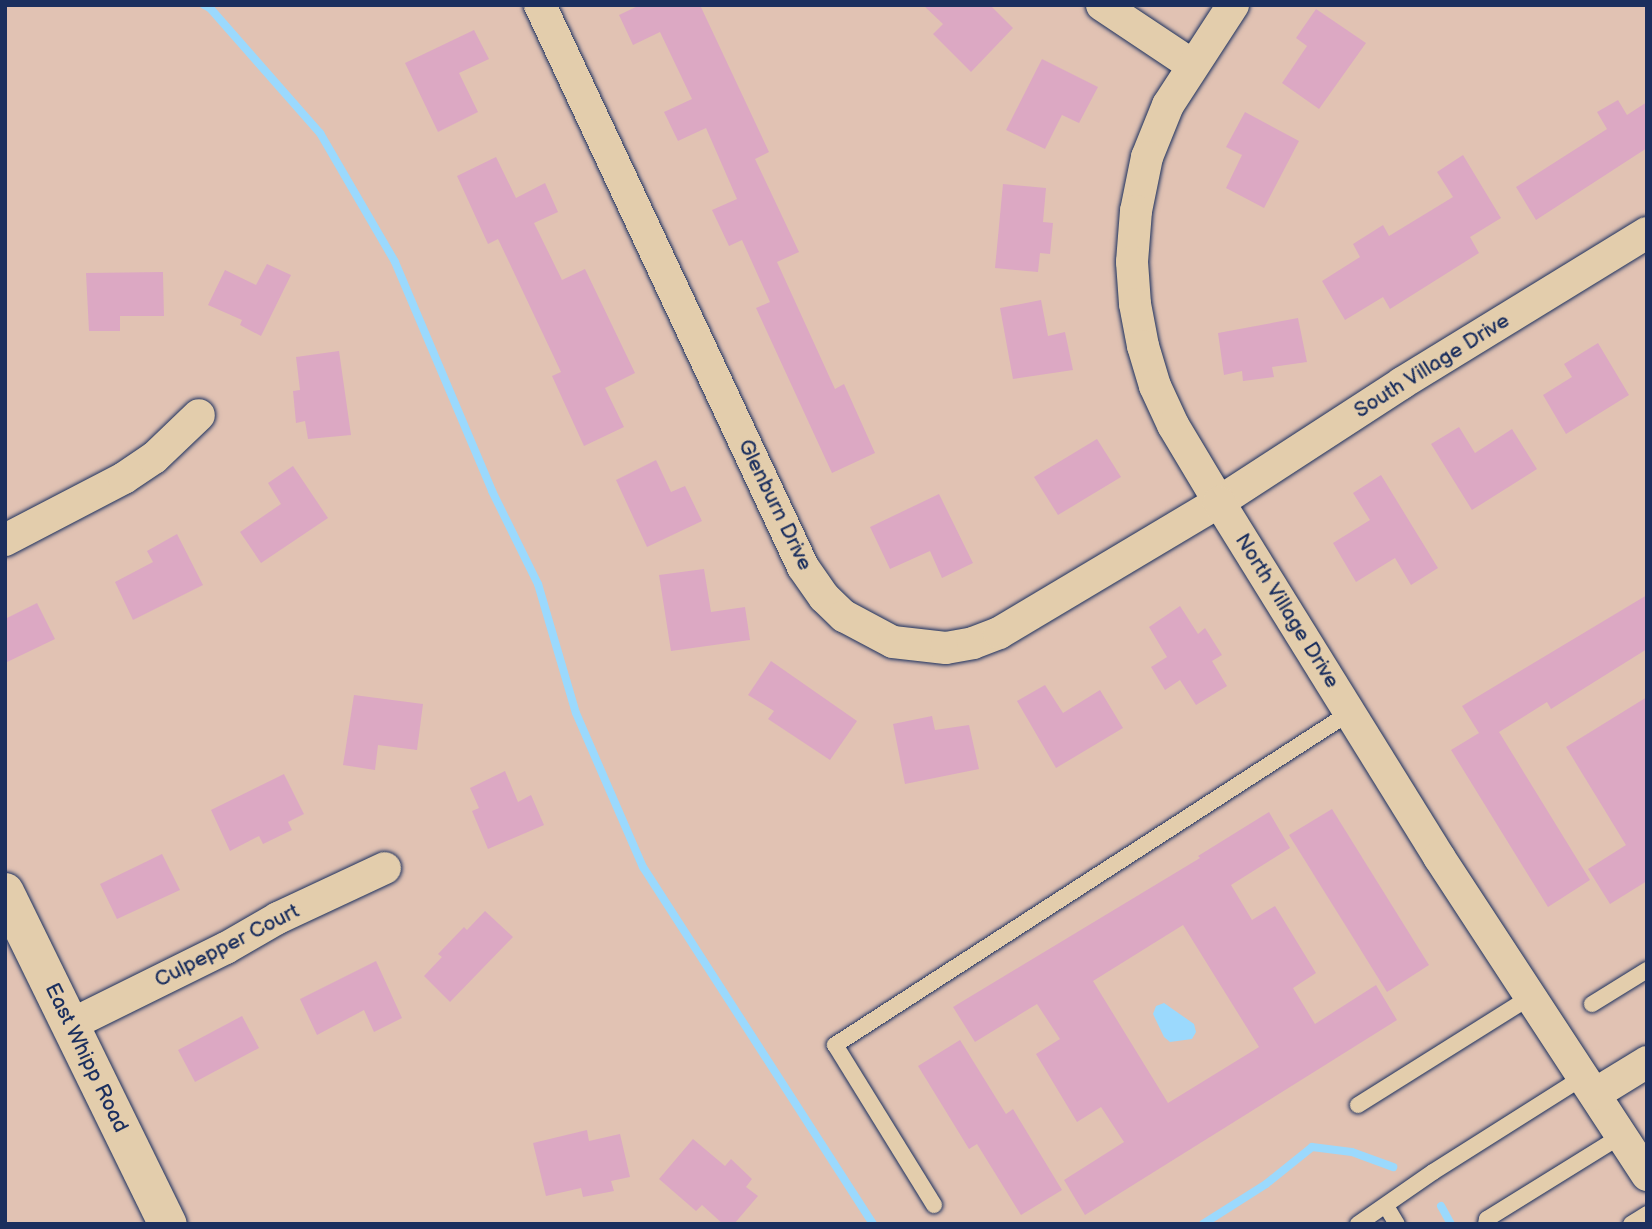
<!DOCTYPE html>
<style>
body{margin:0}
#map{position:relative;width:1652px;height:1229px;overflow:hidden;background:#e1c2b3;font-family:"Balsamiq Sans",sans-serif}
div>[style]{position:absolute}
.water>*{inset:0;background:#9bd9fd}
.stream>*{height:8px;margin:-4px;padding:0 4px;transform-origin:4px;border-radius:4px;background:#9bd9fd}
.building>*{inset:0;background:#dca8c3}
.roads{filter:drop-shadow(0 0 2px #1b2f5e) drop-shadow(0 0 2px #1b2f5e)}
.service>*{height:16px;margin:-8px;padding:0 8px;transform-origin:8px;border-radius:8px;background:#e3cdac}
.minor>*{height:32px;margin:-16px;padding:0 16px;transform-origin:16px;border-radius:16px;background:#e3cdac}
.secondary>*{height:38px;margin:-19px;padding:0 19px;transform-origin:19px;border-radius:19px;background:#e3cdac}
span{translate:-50% -50%;white-space:nowrap;text-align:center;line-height:1.15;-webkit-text-stroke:7px #e3cdac;paint-order:stroke}
.street-label{font-size:21px;color:#1b2f5e}
.frame{position:absolute;inset:0;border:7px solid #1b2f5e;pointer-events:none}
</style>
<div id="map">
<div class="water">
<div style="clip-path:polygon(1164px 1003px,1194px 1024px,1196px 1032px,1192px 1039px,1170px 1042px,1164px 1037px,1153px 1014px,1156px 1006px)"></div>
</div>
<div class="stream">
<div style="left:204px;top:5px;width:7px;rotate:27deg"></div>
<div style="left:210px;top:8px;width:167px;rotate:48.7deg"></div>
<div style="left:320px;top:133px;width:149px;rotate:59.8deg"></div>
<div style="left:395px;top:262px;width:249px;rotate:67deg"></div>
<div style="left:492px;top:491px;width:104px;rotate:63.7deg"></div>
<div style="left:538px;top:584px;width:134px;rotate:73.6deg"></div>
<div style="left:576px;top:713px;width:168px;rotate:66.5deg"></div>
<div style="left:643px;top:867px;width:425px;rotate:57.2deg"></div>
<div style="left:1441px;top:1206px;width:21px;rotate:61deg"></div>
<div style="left:1203px;top:1224px;width:75px;rotate:-32.4deg"></div>
<div style="left:1266px;top:1184px;width:59px;rotate:-38.8deg"></div>
<div style="left:1312px;top:1147px;width:40px;rotate:7.1deg"></div>
<div style="left:1352px;top:1152px;width:44px;rotate:20.1deg"></div>
</div>
<div class="building">
<div style="clip-path:polygon(640px 5px,700px 5px,769px 152px,755px 159px,799px 252px,777px 262px,835px 389px,844px 384px,875px 453px,832px 473px,756px 308px,770px 302px,742px 240px,729px 246px,712px 210px,737px 199px,706px 128px,678px 141px,664px 112px,692px 99px,660px 32px,633px 45px,619px 15px)"></div>
<div style="clip-path:polygon(923px 5px,990px 5px,1013px 28px,971px 72px,933px 34px,943px 24px)"></div>
<div style="clip-path:polygon(1316px 9px,1366px 43px,1319px 109px,1282px 83px,1307px 46px,1296px 38px)"></div>
<div style="clip-path:polygon(474px 30px,489px 59px,459px 73px,478px 112px,438px 132px,405px 63px)"></div>
<div style="clip-path:polygon(1042px 59px,1098px 87px,1079px 123px,1062px 115px,1045px 149px,1006px 130px)"></div>
<div style="clip-path:polygon(1618px 100px,1627px 115px,1647px 102px,1647px 148px,1536px 220px,1516px 187px,1607px 129px,1597px 112px)"></div>
<div style="clip-path:polygon(1245px 112px,1299px 141px,1264px 208px,1226px 188px,1242px 155px,1226px 147px)"></div>
<div style="clip-path:polygon(1463px 155px,1501px 218px,1470px 237px,1479px 253px,1390px 309px,1383px 297px,1345px 320px,1322px 281px,1360px 257px,1353px 244px,1383px 225px,1389px 236px,1453px 197px,1437px 172px)"></div>
<div style="clip-path:polygon(496px 157px,516px 198px,545px 183px,558px 212px,534px 223px,562px 280px,585px 269px,635px 373px,605px 388px,624px 427px,584px 446px,552px 376px,561px 372px,498px 239px,488px 244px,457px 176px)"></div>
<div style="clip-path:polygon(1003px 184px,1046px 188px,1043px 222px,1053px 223px,1050px 254px,1040px 253px,1038px 272px,995px 268px)"></div>
<div style="clip-path:polygon(267px 264px,291px 275px,261px 336px,240px 325px,242px 320px,208px 305px,225px 270px,256px 285px)"></div>
<div style="clip-path:polygon(163px 272px,164px 316px,120px 316px,120px 331px,89px 331px,86px 273px)"></div>
<div style="clip-path:polygon(1041px 300px,1048px 336px,1065px 332px,1073px 370px,1013px 379px,1000px 308px)"></div>
<div style="clip-path:polygon(1298px 318px,1307px 362px,1272px 367px,1274px 377px,1243px 381px,1242px 371px,1224px 375px,1218px 333px)"></div>
<div style="clip-path:polygon(1598px 343px,1629px 395px,1566px 434px,1543px 395px,1572px 377px,1564px 364px)"></div>
<div style="clip-path:polygon(339px 351px,351px 435px,308px 439px,305px 421px,296px 423px,293px 391px,300px 390px,296px 357px)"></div>
<div style="clip-path:polygon(1459px 427px,1475px 453px,1512px 429px,1537px 469px,1472px 510px,1431px 444px)"></div>
<div style="clip-path:polygon(1097px 439px,1121px 477px,1058px 515px,1034px 477px)"></div>
<div style="clip-path:polygon(656px 460px,671px 492px,685px 486px,702px 521px,647px 547px,616px 480px)"></div>
<div style="clip-path:polygon(293px 466px,328px 518px,261px 563px,240px 532px,281px 504px,268px 483px)"></div>
<div style="clip-path:polygon(1381px 475px,1438px 568px,1411px 585px,1395px 558px,1356px 582px,1333px 543px,1370px 520px,1353px 493px)"></div>
<div style="clip-path:polygon(939px 494px,973px 563px,942px 578px,930px 551px,890px 569px,870px 527px)"></div>
<div style="clip-path:polygon(177px 534px,203px 585px,133px 620px,115px 582px,153px 562px,147px 551px)"></div>
<div style="clip-path:polygon(704px 569px,711px 612px,745px 607px,750px 640px,671px 651px,659px 575px)"></div>
<div style="clip-path:polygon(1647px 595px,1647px 649px,1551px 709px,1547px 702px,1499px 732px,1590px 880px,1548px 907px,1451px 750px,1479px 733px,1462px 706px)"></div>
<div style="clip-path:polygon(37px 603px,55px 639px,5px 663px,5px 619px)"></div>
<div style="clip-path:polygon(1180px 606px,1198px 634px,1205px 628px,1222px 655px,1212px 661px,1227px 686px,1196px 705px,1180px 680px,1165px 690px,1151px 667px,1167px 657px,1149px 627px)"></div>
<div style="clip-path:polygon(771px 661px,857px 721px,830px 760px,768px 719px,774px 711px,748px 695px)"></div>
<div style="clip-path:polygon(1045px 685px,1063px 713px,1100px 690px,1123px 728px,1056px 768px,1017px 701px)"></div>
<div style="clip-path:polygon(354px 695px,423px 704px,417px 750px,378px 745px,375px 770px,343px 765px)"></div>
<div style="clip-path:polygon(1647px 697px,1647px 881px,1610px 904px,1588px 869px,1626px 845px,1566px 747px)"></div>
<div style="clip-path:polygon(932px 716px,935px 730px,969px 725px,979px 769px,905px 784px,893px 724px)"></div>
<div style="clip-path:polygon(505px 771px,518px 802px,531px 795px,544px 825px,488px 849px,472px 811px,479px 808px,470px 788px)"></div>
<div style="clip-path:polygon(284px 774px,304px 814px,288px 822px,292px 830px,263px 844px,259px 836px,230px 851px,211px 810px)"></div>
<div style="clip-path:polygon(1332px 809px,1429px 965px,1387px 992px,1289px 835px)"></div>
<div style="clip-path:polygon(evenodd,1269px 812px,1290px 848px,1231px 885px,1252px 920px,1275px 906px,1316px 973px,1293px 988px,1315px 1024px,1376px 985px,1397px 1020px,1085px 1215px,1064px 1180px,1124px 1142px,1101px 1107px,1077px 1122px,1036px 1054px,1060px 1039px,1037px 1004px,975px 1042px,953px 1007px,1200px 858px,1198px 856px,1269px 812px,1183px 925px,1259px 1047px,1168px 1103px,1093px 981px,1183px 925px)"></div>
<div style="clip-path:polygon(162px 854px,180px 890px,117px 919px,100px 884px)"></div>
<div style="clip-path:polygon(485px 911px,513px 937px,450px 1002px,424px 976px,442px 957px,438px 954px,464px 927px,467px 930px)"></div>
<div style="clip-path:polygon(376px 961px,402px 1018px,374px 1032px,364px 1010px,317px 1035px,300px 999px)"></div>
<div style="clip-path:polygon(242px 1016px,259px 1048px,195px 1082px,178px 1050px)"></div>
<div style="clip-path:polygon(960px 1040px,1006px 1114px,1013px 1109px,1062px 1190px,1021px 1215px,977px 1144px,969px 1149px,918px 1066px)"></div>
<div style="clip-path:polygon(587px 1130px,589px 1141px,620px 1134px,630px 1177px,611px 1181px,614px 1191px,583px 1197px,581px 1188px,546px 1196px,533px 1143px)"></div>
<div style="clip-path:polygon(693px 1139px,725px 1166px,731px 1159px,752px 1179px,746px 1187px,758px 1196px,734px 1224px,723px 1224px,702px 1205px,696px 1211px,659px 1179px)"></div>
</div>
<div class="roads">
<div class="service">
<div style="left:1592px;top:1004px;width:65px;rotate:-31.7deg"></div>
<div style="left:1358px;top:1105px;width:203px;rotate:-32.1deg"></div>
<div style="left:934px;top:1205px;width:188px;rotate:-121.7deg"></div>
<div style="left:835px;top:1045px;width:612px;rotate:-32.86deg"></div>
<div style="left:1386px;top:1206px;width:21px;rotate:59deg"></div>
<div style="left:1358px;top:1224px;width:91px;rotate:-34.7deg"></div>
<div style="left:1433px;top:1172px;width:178px;rotate:-32.3deg"></div>
<div style="left:1486px;top:1224px;width:5px;rotate:-79deg"></div>
<div style="left:1487px;top:1219px;width:158px;rotate:-31.8deg"></div>
<div style="left:1631px;top:1224px;width:19px;rotate:-32deg"></div>
</div>
<div class="minor">
<div style="left:540px;top:5px;width:620px;rotate:64.92deg"></div>
<div style="left:803px;top:567px;width:37px;rotate:55deg"></div>
<div style="left:824px;top:597px;width:28px;rotate:44deg"></div>
<div style="left:844px;top:616px;width:55px;rotate:28deg"></div>
<div style="left:893px;top:642px;width:53px;rotate:6.5deg"></div>
<div style="left:946px;top:648px;width:27px;rotate:-10deg"></div>
<div style="left:973px;top:643px;width:28px;rotate:-21deg"></div>
<div style="left:999px;top:633px;width:256px;rotate:-30.8deg"></div>
<div style="left:1219px;top:502px;width:218px;rotate:-33deg"></div>
<div style="left:1402px;top:383px;width:287px;rotate:-31.5deg"></div>
<div style="left:1102px;top:5px;width:108px;rotate:33.7deg"></div>
<div style="left:1233px;top:5px;width:119px;rotate:123deg"></div>
<div style="left:1168px;top:105px;width:56px;rotate:112deg"></div>
<div style="left:1147px;top:157px;width:55px;rotate:101.5deg"></div>
<div style="left:1136px;top:211px;width:51px;rotate:94.5deg"></div>
<div style="left:1132px;top:262px;width:42px;rotate:85.9deg"></div>
<div style="left:1135px;top:304px;width:43px;rotate:79.2deg"></div>
<div style="left:1143px;top:346px;width:42px;rotate:73.3deg"></div>
<div style="left:1155px;top:386px;width:43px;rotate:65.2deg"></div>
<div style="left:1173px;top:425px;width:90px;rotate:59.1deg"></div>
<div style="left:1219px;top:502px;width:418px;rotate:58.2deg"></div>
<div style="left:1439px;top:857px;width:380px;rotate:56.8deg"></div>
<div style="left:5px;top:540px;width:134px;rotate:-27.5deg"></div>
<div style="left:124px;top:478px;width:36px;rotate:-34deg"></div>
<div style="left:154px;top:458px;width:62px;rotate:-43.7deg"></div>
<div style="left:70px;top:1025px;width:174px;rotate:-26.3deg"></div>
<div style="left:226px;top:948px;width:60px;rotate:-30deg"></div>
<div style="left:278px;top:918px;width:118px;rotate:-25deg"></div>
<div style="left:1595px;top:1094px;width:61px;rotate:-31.6deg"></div>
</div>
<div class="secondary">
<div style="left:5px;top:892px;width:370px;rotate:63.9deg"></div>
</div>
</div>
<div class="street-label">
<span style="left:1432px;top:366px;rotate:-32deg">South Village Drive</span>
<span style="left:775px;top:505px;rotate:64deg">Glenburn Drive</span>
<span style="left:1287px;top:611px;rotate:58deg">North Village Drive</span>
<span style="left:227px;top:946px;rotate:-27deg">Culpepper Court</span>
<span style="left:86px;top:1058px;rotate:64deg">East Whipp Road</span>
</div>
<div class="frame"></div>
</div>
